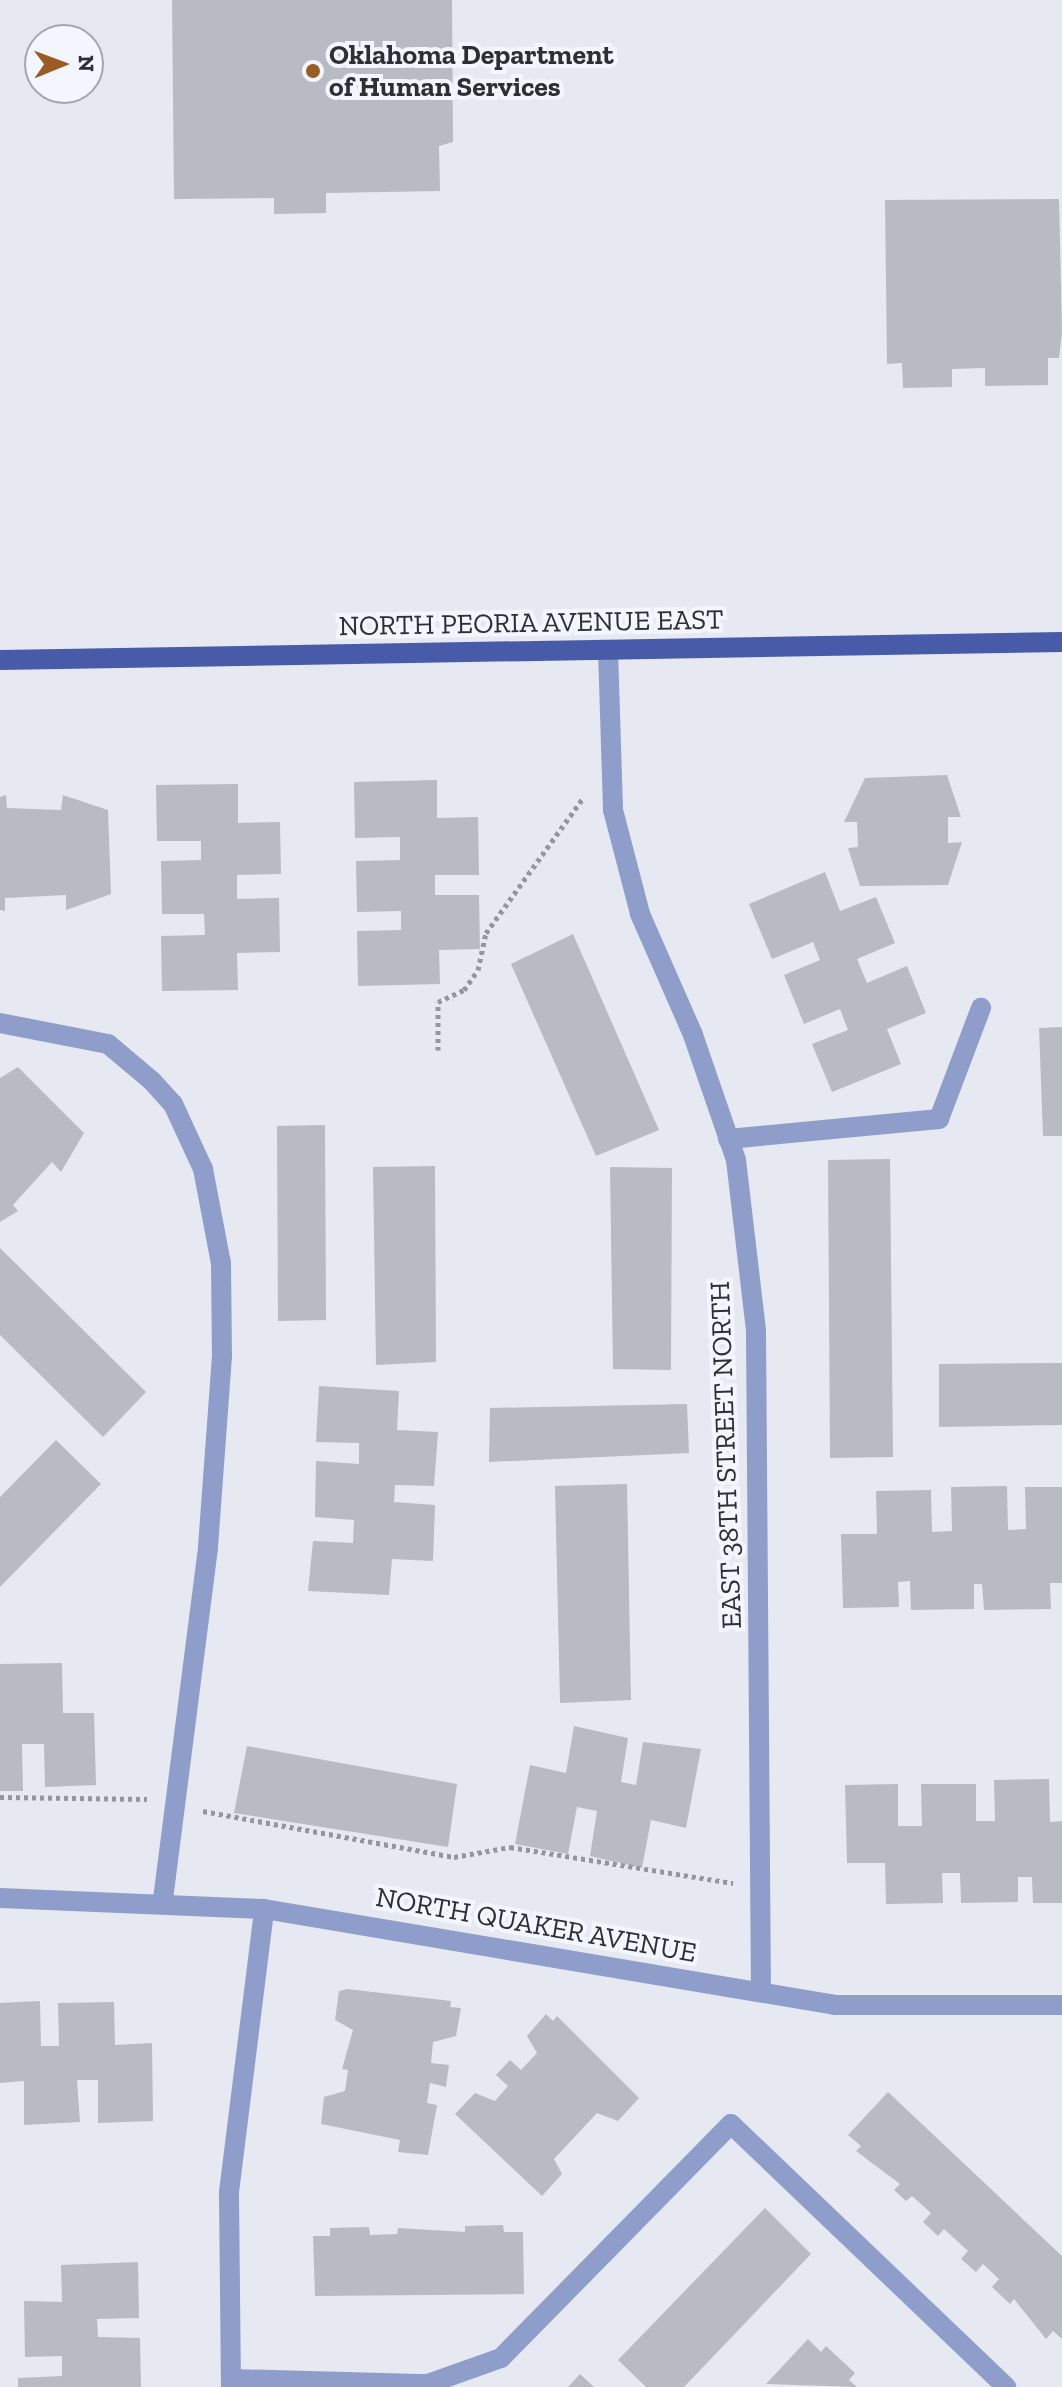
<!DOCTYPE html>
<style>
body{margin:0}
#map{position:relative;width:1062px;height:2387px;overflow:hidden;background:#e6e9f1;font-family:"Zilla Slab",serif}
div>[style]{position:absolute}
.building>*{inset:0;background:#b8bbc3}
.path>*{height:5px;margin-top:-2.5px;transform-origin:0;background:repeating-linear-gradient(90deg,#94969c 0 4px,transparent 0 8px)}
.minor>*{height:20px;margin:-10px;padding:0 10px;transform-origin:10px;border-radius:10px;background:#8f9dca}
.major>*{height:20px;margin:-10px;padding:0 10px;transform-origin:10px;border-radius:10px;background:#485ba9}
.dots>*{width:22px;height:22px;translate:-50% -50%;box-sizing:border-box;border:4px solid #f3f6ff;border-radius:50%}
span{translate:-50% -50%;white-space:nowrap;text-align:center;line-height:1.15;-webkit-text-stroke:8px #f3f6ff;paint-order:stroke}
.poi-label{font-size:28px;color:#2e2f32;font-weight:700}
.left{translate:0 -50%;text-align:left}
.street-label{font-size:28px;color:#2e2f32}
.north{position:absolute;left:24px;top:24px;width:80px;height:80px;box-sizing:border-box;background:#f3f6ff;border:2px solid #a4a6ad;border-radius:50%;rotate:89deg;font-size:22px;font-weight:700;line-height:32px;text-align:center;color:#2e2f32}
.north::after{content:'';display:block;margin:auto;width:28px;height:36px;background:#9b5c24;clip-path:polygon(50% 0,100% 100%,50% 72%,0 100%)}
</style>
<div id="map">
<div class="building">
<div style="clip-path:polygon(172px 0,452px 0,453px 142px,439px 146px,440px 191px,326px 193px,326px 213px,274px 214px,274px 198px,174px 199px)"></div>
<div style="clip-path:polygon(1059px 199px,1062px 332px,1059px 358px,1048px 358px,1048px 385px,985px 386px,985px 368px,952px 369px,952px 387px,903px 388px,902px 363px,887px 364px,885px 200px)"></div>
<div style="clip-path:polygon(947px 775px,961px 817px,948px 817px,948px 843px,962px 842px,948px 885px,860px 886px,848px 848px,858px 847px,857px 822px,844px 822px,865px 778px)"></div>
<div style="clip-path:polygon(437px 780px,437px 818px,478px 817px,479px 875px,435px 875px,435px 895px,479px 895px,480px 949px,439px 950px,440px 984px,358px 986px,357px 931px,401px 930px,401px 911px,357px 912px,356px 861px,400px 860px,400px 837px,355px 838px,354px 782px)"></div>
<div style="clip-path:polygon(238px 784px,238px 823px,280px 822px,281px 874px,237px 875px,237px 899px,279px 898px,280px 952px,237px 953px,238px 990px,162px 991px,161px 936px,205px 935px,204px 914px,162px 914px,161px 861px,201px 860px,201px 841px,157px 841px,156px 785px)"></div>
<div style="clip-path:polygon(6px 795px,7px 808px,61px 810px,63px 795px,108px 810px,111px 894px,66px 910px,66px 895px,5px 898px,5px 911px,0 910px,0 797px)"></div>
<div style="clip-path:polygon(825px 872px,840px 911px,876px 897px,895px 943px,857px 959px,867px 983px,907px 966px,926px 1013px,887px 1029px,901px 1064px,832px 1092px,812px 1044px,848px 1030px,840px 1009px,804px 1024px,784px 975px,820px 960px,813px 942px,772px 959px,749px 904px)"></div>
<div style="clip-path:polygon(573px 934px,659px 1130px,596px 1156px,511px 964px)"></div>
<div style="clip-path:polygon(1062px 1027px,1062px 1136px,1043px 1136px,1039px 1028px)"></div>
<div style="clip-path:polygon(18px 1067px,84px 1133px,61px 1172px,52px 1162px,13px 1205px,18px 1211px,0 1222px,0 1078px)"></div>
<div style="clip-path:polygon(325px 1125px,326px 1320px,278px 1321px,277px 1126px)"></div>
<div style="clip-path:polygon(890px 1159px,893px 1457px,830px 1458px,828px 1160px)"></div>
<div style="clip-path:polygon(435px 1166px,436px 1362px,376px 1365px,373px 1167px)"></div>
<div style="clip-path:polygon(610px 1167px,672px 1168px,671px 1370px,613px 1369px)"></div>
<div style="clip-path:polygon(0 1248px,146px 1392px,103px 1437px,0 1335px)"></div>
<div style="clip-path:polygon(1062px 1363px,1062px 1425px,939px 1427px,939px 1364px)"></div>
<div style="clip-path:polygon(319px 1386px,399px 1391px,397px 1430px,438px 1432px,434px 1486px,395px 1485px,394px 1502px,435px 1505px,433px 1561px,392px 1559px,389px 1595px,308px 1591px,313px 1541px,353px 1543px,354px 1520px,315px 1517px,316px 1461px,359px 1464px,359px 1443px,316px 1442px)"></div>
<div style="clip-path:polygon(687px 1404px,689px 1453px,489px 1462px,490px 1408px)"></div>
<div style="clip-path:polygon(56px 1440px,101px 1484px,0 1587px,0 1497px)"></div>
<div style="clip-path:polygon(627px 1484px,631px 1700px,560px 1703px,555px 1486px)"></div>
<div style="clip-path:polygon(1007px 1486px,1008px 1530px,1026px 1529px,1025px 1487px,1062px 1487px,1062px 1583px,1050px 1583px,1051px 1609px,984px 1610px,982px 1584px,974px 1584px,974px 1609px,911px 1610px,910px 1581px,898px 1582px,899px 1607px,843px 1608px,841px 1534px,877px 1534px,876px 1491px,931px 1490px,932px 1532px,952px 1531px,951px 1487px)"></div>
<div style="clip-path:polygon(62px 1663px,63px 1713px,94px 1713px,96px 1785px,45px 1787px,44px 1744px,22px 1744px,23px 1791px,0 1791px,0 1664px)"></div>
<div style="clip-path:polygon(574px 1726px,628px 1738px,621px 1782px,636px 1785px,643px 1742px,701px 1749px,686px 1828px,651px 1820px,642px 1868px,590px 1856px,597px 1811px,577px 1807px,568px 1854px,515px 1844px,530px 1765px,566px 1773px)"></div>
<div style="clip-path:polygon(247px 1746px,457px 1784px,448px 1847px,234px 1813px)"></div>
<div style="clip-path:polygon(1049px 1779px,1050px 1822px,1062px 1821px,1062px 1903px,1033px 1903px,1032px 1877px,1018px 1877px,1018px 1902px,961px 1903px,960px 1873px,942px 1873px,943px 1903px,886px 1904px,885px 1863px,847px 1863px,845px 1785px,898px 1784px,898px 1826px,922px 1826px,921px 1784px,976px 1784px,976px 1821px,995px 1821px,994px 1780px)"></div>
<div style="clip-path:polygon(347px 1989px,451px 2001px,450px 2007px,461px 2008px,456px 2036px,433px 2042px,431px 2063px,449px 2065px,446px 2087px,430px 2083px,427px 2103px,437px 2105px,428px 2155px,398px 2152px,400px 2140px,321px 2124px,324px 2097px,345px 2091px,348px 2070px,342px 2069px,353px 2030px,335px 2020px,339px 1991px)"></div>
<div style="clip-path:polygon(40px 2001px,41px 2046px,59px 2046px,58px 2003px,114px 2002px,115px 2045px,152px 2043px,153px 2121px,98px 2123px,98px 2080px,77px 2080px,80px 2122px,24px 2125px,24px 2081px,0 2083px,0 2003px)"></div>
<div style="clip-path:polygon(546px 2014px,553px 2021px,557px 2016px,639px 2098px,618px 2121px,597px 2113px,554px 2159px,562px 2174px,542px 2196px,455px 2114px,475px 2093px,495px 2101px,508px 2086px,496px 2075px,510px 2060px,521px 2070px,537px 2053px,527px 2036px)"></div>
<div style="clip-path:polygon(888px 2092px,1062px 2256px,1062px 2339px,1053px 2331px,1046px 2339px,1014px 2299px,1010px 2304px,992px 2287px,999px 2279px,983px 2264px,976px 2272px,961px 2259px,968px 2251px,944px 2229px,938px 2236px,923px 2222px,931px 2213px,912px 2196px,906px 2201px,894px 2190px,900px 2184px,856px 2151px,861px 2146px,848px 2135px)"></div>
<div style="clip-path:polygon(765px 2208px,811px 2254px,684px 2387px,646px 2387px,618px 2360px)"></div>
<div style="clip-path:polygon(503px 2225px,504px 2232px,523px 2232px,524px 2294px,315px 2296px,313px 2236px,330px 2236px,330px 2228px,369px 2227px,370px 2235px,397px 2234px,398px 2228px,465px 2232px,465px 2226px)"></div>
<div style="clip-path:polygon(138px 2262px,139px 2318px,97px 2319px,98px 2337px,140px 2338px,141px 2387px,18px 2387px,18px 2378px,62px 2376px,62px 2356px,25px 2357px,24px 2301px,62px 2302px,61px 2265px)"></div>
<div style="clip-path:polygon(808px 2339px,821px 2352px,826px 2346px,855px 2373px,849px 2380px,857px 2387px,766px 2384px)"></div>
<div style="clip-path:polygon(580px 2374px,594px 2387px,568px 2387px)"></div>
</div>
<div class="path">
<div style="left:438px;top:1050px;width:48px;rotate:-90deg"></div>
<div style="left:438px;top:1002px;width:29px;rotate:-25deg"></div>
<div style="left:464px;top:990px;width:24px;rotate:-55deg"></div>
<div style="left:478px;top:970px;width:38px;rotate:-78deg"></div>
<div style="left:486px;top:933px;width:166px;rotate:-54.3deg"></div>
<div style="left:0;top:1797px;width:147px;rotate:0.8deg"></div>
<div style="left:203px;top:1811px;width:255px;rotate:10.4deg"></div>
<div style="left:454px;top:1857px;width:57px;rotate:-10.1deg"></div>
<div style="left:510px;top:1847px;width:226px;rotate:9.2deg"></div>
</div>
<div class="minor">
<div style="left:608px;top:650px;width:160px;rotate:88.2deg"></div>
<div style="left:613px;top:810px;width:107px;rotate:75.4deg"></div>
<div style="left:640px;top:914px;width:132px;rotate:66.3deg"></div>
<div style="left:693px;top:1035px;width:132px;rotate:71deg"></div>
<div style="left:736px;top:1160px;width:172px;rotate:83.3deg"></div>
<div style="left:756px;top:1331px;width:661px;rotate:89.57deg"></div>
<div style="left:0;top:1023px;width:110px;rotate:11deg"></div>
<div style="left:108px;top:1044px;width:57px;rotate:40.1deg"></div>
<div style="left:152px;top:1081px;width:31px;rotate:48deg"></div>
<div style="left:173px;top:1104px;width:72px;rotate:65.2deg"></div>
<div style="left:203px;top:1169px;width:96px;rotate:79.2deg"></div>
<div style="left:221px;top:1263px;width:93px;rotate:89.4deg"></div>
<div style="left:222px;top:1356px;width:193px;rotate:94.2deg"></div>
<div style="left:208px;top:1548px;width:356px;rotate:97.3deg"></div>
<div style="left:728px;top:1139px;width:212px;rotate:-5.4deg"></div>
<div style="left:939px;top:1119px;width:119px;rotate:-69.3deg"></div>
<div style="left:0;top:1898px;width:264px;rotate:2.4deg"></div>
<div style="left:264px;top:1909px;width:579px;rotate:9.54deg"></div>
<div style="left:835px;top:2005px;width:227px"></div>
<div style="left:231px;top:2379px;width:197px;rotate:1.5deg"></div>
<div style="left:428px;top:2384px;width:77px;rotate:-19.6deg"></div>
<div style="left:501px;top:2358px;width:328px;rotate:-45.5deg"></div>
<div style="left:731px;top:2124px;width:381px;rotate:43.7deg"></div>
<div style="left:231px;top:2387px;width:195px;rotate:-90.6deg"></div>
<div style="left:229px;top:2192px;width:285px;rotate:-82.9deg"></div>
</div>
<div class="major">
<div style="left:0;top:660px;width:1062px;rotate:-0.97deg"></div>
</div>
<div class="dots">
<div style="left:313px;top:71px;background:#9b5c24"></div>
</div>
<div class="poi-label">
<span class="left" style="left:329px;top:71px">Oklahoma Department<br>of Human Services</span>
</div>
<div class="street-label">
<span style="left:531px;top:623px;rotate:-1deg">NORTH PEORIA AVENUE EAST</span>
<span style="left:726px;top:1455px;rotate:-92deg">EAST 38TH STREET NORTH</span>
<span style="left:536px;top:1925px;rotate:10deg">NORTH QUAKER AVENUE</span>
</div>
<div class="north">N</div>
</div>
